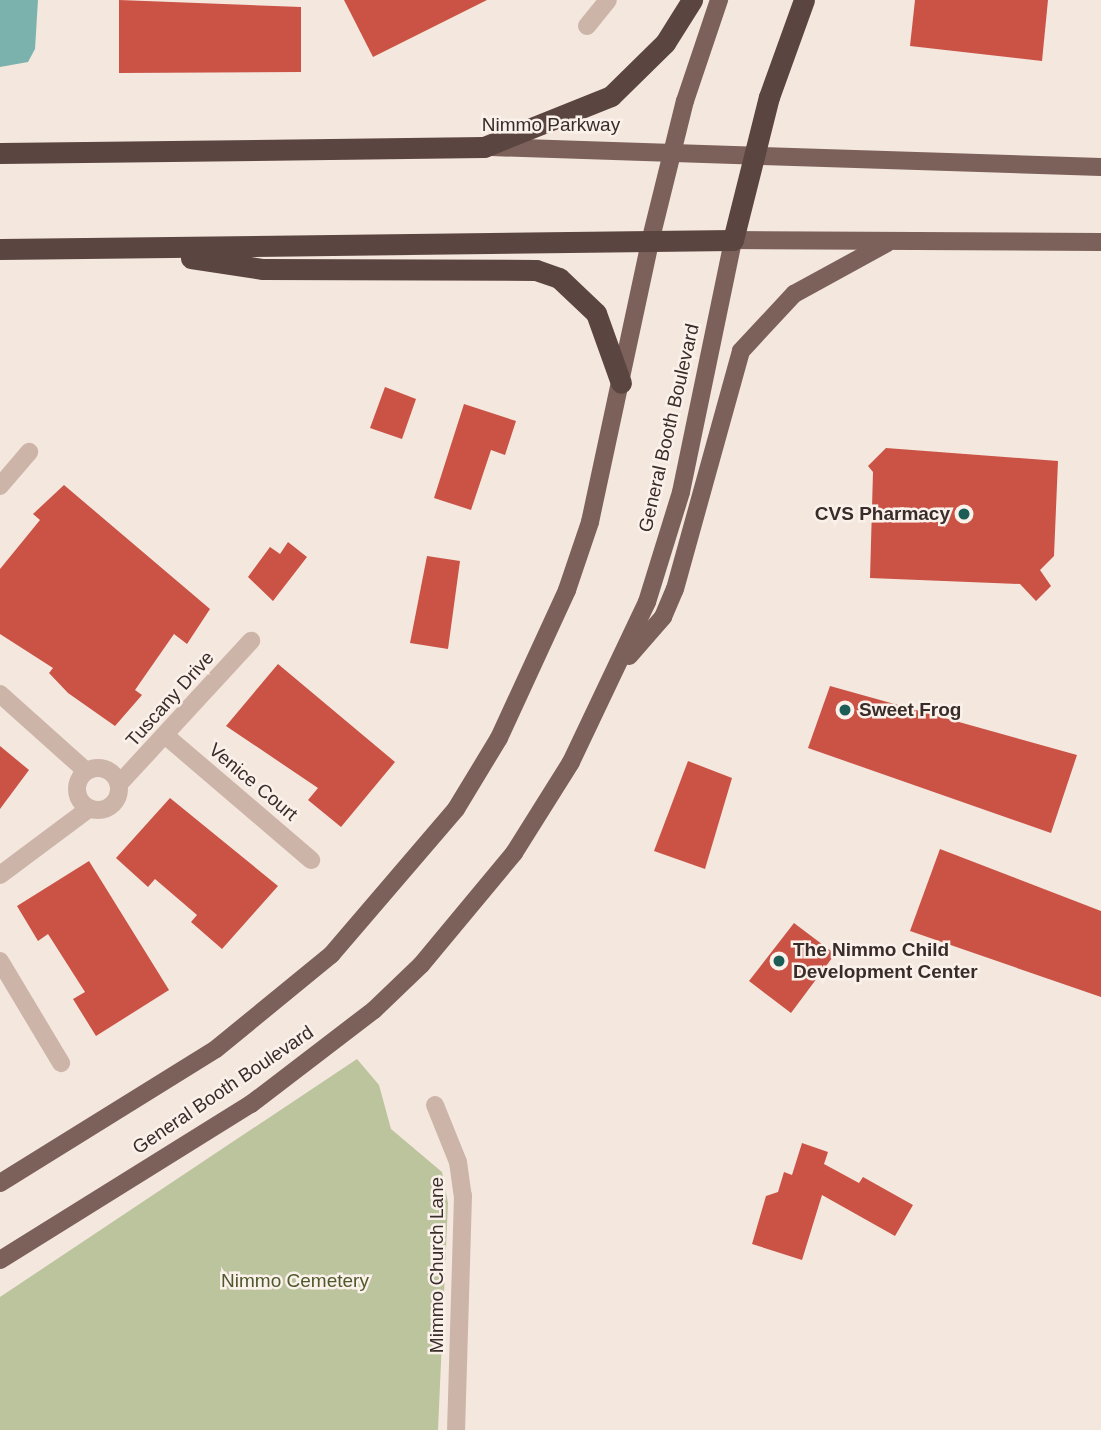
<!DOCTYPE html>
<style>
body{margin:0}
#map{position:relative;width:1101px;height:1430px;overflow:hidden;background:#f4e7de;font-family:Helvetica,sans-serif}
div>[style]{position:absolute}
.green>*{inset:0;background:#bcc49d}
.water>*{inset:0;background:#7cb2ad}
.building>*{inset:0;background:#ca5346}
.minor>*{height:18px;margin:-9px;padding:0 9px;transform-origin:9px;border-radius:9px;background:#cdb4a9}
.minor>.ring{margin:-9px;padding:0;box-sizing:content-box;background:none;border:18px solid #cdb4a9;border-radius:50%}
.major>*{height:18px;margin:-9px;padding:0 9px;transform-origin:9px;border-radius:9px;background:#7c615a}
.highway>*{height:21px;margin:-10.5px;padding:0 10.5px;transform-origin:10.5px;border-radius:10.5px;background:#5b4540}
.dots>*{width:19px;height:19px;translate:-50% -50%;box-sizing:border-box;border:4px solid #fbf1eb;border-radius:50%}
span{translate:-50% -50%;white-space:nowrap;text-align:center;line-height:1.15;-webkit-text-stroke:5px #fbf1eb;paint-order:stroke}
.street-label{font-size:19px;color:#3a2c29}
.poi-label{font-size:19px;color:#3a2c29;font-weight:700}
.right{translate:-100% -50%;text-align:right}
.left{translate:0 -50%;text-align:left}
.park-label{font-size:19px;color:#4f592c}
</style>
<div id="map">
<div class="green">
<div style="clip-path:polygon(357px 1059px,379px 1085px,391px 1129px,442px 1172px,448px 1203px,438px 1430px,0 1430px,0 1297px)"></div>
</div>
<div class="water">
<div style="clip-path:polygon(0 0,38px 0,35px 49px,28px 62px,0 67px)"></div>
</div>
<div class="building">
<div style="clip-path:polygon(119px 0,301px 7px,301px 72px,119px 73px)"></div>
<div style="clip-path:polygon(344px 0,487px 0,373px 57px)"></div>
<div style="clip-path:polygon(915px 0,1048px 0,1042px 61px,910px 46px)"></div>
<div style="clip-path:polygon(385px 387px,416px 399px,402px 439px,370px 428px)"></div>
<div style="clip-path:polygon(464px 404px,516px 421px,505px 455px,491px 450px,471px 510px,434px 498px)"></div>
<div style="clip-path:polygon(886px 448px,1058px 461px,1054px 556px,1040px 570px,1051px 586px,1036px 601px,1020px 584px,870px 578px,873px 472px,868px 466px)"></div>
<div style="clip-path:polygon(64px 485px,210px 609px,187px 644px,174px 634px,135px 690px,142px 695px,115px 726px,68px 693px,49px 673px,53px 668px,0 634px,0 569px,40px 520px,33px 514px)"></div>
<div style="clip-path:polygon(288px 542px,307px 557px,273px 601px,248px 577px,270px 547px,280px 554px)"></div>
<div style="clip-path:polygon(427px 556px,460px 561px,448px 649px,410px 643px)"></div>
<div style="clip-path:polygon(278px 664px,395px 762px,341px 827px,308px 800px,318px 788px,226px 726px)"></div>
<div style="clip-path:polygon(830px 686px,1077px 755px,1051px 833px,808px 748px)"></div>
<div style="clip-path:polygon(0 746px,29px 770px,0 809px)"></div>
<div style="clip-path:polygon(688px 761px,732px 778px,705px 869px,654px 851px)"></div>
<div style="clip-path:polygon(170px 798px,278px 886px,222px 949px,191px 922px,197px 915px,155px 879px,148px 887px,116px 858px)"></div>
<div style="clip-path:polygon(940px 849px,1101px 911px,1101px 997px,910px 931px)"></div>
<div style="clip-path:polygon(89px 861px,169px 990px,96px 1036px,73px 999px,85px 992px,48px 934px,38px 941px,17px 906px)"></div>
<div style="clip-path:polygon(794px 923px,835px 954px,791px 1013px,749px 981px)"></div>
<div style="clip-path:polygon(802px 1143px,828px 1152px,824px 1164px,859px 1183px,863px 1177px,913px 1205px,895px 1236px,822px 1195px,802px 1260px,752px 1244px,766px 1196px,778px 1192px,784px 1172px,792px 1175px)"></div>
</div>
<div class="minor">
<div style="left:587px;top:26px;width:33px;rotate:-51deg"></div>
<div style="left:0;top:486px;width:45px;rotate:-49.5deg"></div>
<div style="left:0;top:694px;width:115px;rotate:41.8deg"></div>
<div style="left:166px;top:736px;width:191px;rotate:40.5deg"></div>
<div class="ring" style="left:77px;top:768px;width:24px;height:24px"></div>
<div style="left:119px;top:784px;width:195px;rotate:-47.3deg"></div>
<div style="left:0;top:875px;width:112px;rotate:-36.7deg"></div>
<div style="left:0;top:961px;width:119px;rotate:59.1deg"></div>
<div style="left:435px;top:1105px;width:61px;rotate:68deg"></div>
<div style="left:458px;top:1162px;width:34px;rotate:82deg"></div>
<div style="left:463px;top:1196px;width:234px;rotate:91.7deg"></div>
</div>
<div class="major">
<div style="left:491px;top:147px;width:610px;rotate:1.88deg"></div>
<div style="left:629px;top:656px;width:52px;rotate:-48.9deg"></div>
<div style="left:663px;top:617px;width:30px;rotate:-67deg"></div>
<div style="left:675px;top:589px;width:247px;rotate:-74.5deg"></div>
<div style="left:741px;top:351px;width:78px;rotate:-47.1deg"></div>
<div style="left:794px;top:294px;width:106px;rotate:-28.7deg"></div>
<div style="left:0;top:1183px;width:254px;rotate:-31.8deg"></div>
<div style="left:216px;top:1049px;width:149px;rotate:-39.3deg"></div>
<div style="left:331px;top:955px;width:192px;rotate:-49.4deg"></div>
<div style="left:456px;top:809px;width:83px;rotate:-58.8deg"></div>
<div style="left:499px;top:738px;width:163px;rotate:-65.3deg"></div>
<div style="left:567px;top:590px;width:72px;rotate:-71.3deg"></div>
<div style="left:590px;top:522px;width:286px;rotate:-77.9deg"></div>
<div style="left:650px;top:242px;width:145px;rotate:-76.1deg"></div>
<div style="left:685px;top:101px;width:107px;rotate:-71.4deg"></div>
<div style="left:0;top:1260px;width:296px;rotate:-31.9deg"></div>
<div style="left:251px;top:1104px;width:155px;rotate:-37.4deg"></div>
<div style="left:374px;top:1010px;width:65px;rotate:-43.8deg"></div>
<div style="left:421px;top:965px;width:146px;rotate:-50.3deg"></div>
<div style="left:514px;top:853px;width:107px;rotate:-57.9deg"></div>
<div style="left:571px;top:762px;width:177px;rotate:-64.6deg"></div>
<div style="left:647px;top:602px;width:115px;rotate:-72.8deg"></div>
<div style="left:681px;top:492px;width:257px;rotate:-78.3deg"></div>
<div style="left:733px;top:240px;width:368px;rotate:0.3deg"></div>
</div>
<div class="highway">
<div style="left:0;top:153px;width:484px;rotate:-0.7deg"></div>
<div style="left:484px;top:147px;width:137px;rotate:-21.9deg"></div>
<div style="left:611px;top:96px;width:76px;rotate:-44.5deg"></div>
<div style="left:665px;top:43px;width:51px;rotate:-57.9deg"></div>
<div style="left:0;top:249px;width:733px;rotate:-0.7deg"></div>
<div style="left:733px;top:240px;width:147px;rotate:-75.9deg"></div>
<div style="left:769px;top:97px;width:103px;rotate:-70.2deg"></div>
<div style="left:191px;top:258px;width:73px;rotate:8.7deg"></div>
<div style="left:263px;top:269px;width:273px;rotate:0.2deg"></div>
<div style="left:536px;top:270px;width:24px;rotate:19deg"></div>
<div style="left:559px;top:278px;width:51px;rotate:43.4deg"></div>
<div style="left:596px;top:313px;width:74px;rotate:70.3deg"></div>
</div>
<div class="dots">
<div style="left:964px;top:514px;background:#1d5d58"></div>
<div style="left:845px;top:710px;background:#1d5d58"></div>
<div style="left:779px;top:961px;background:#1d5d58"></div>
</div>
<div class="street-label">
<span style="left:551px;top:125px">Nimmo Parkway</span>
<span style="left:669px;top:428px;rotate:-77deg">General Booth Boulevard</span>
<span style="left:170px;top:699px;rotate:-48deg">Tuscany Drive</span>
<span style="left:253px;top:782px;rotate:40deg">Venice Court</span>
<span style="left:223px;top:1090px;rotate:-34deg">General Booth Boulevard</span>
<span style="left:437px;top:1265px;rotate:-90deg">Mimmo Church Lane</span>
</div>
<div class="poi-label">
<span class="right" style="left:950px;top:514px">CVS Pharmacy</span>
<span class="left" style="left:859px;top:710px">Sweet Frog</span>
<span class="left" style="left:793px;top:961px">The Nimmo Child<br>Development Center</span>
</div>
<div class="park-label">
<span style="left:295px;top:1281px">Nimmo Cemetery</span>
</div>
</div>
